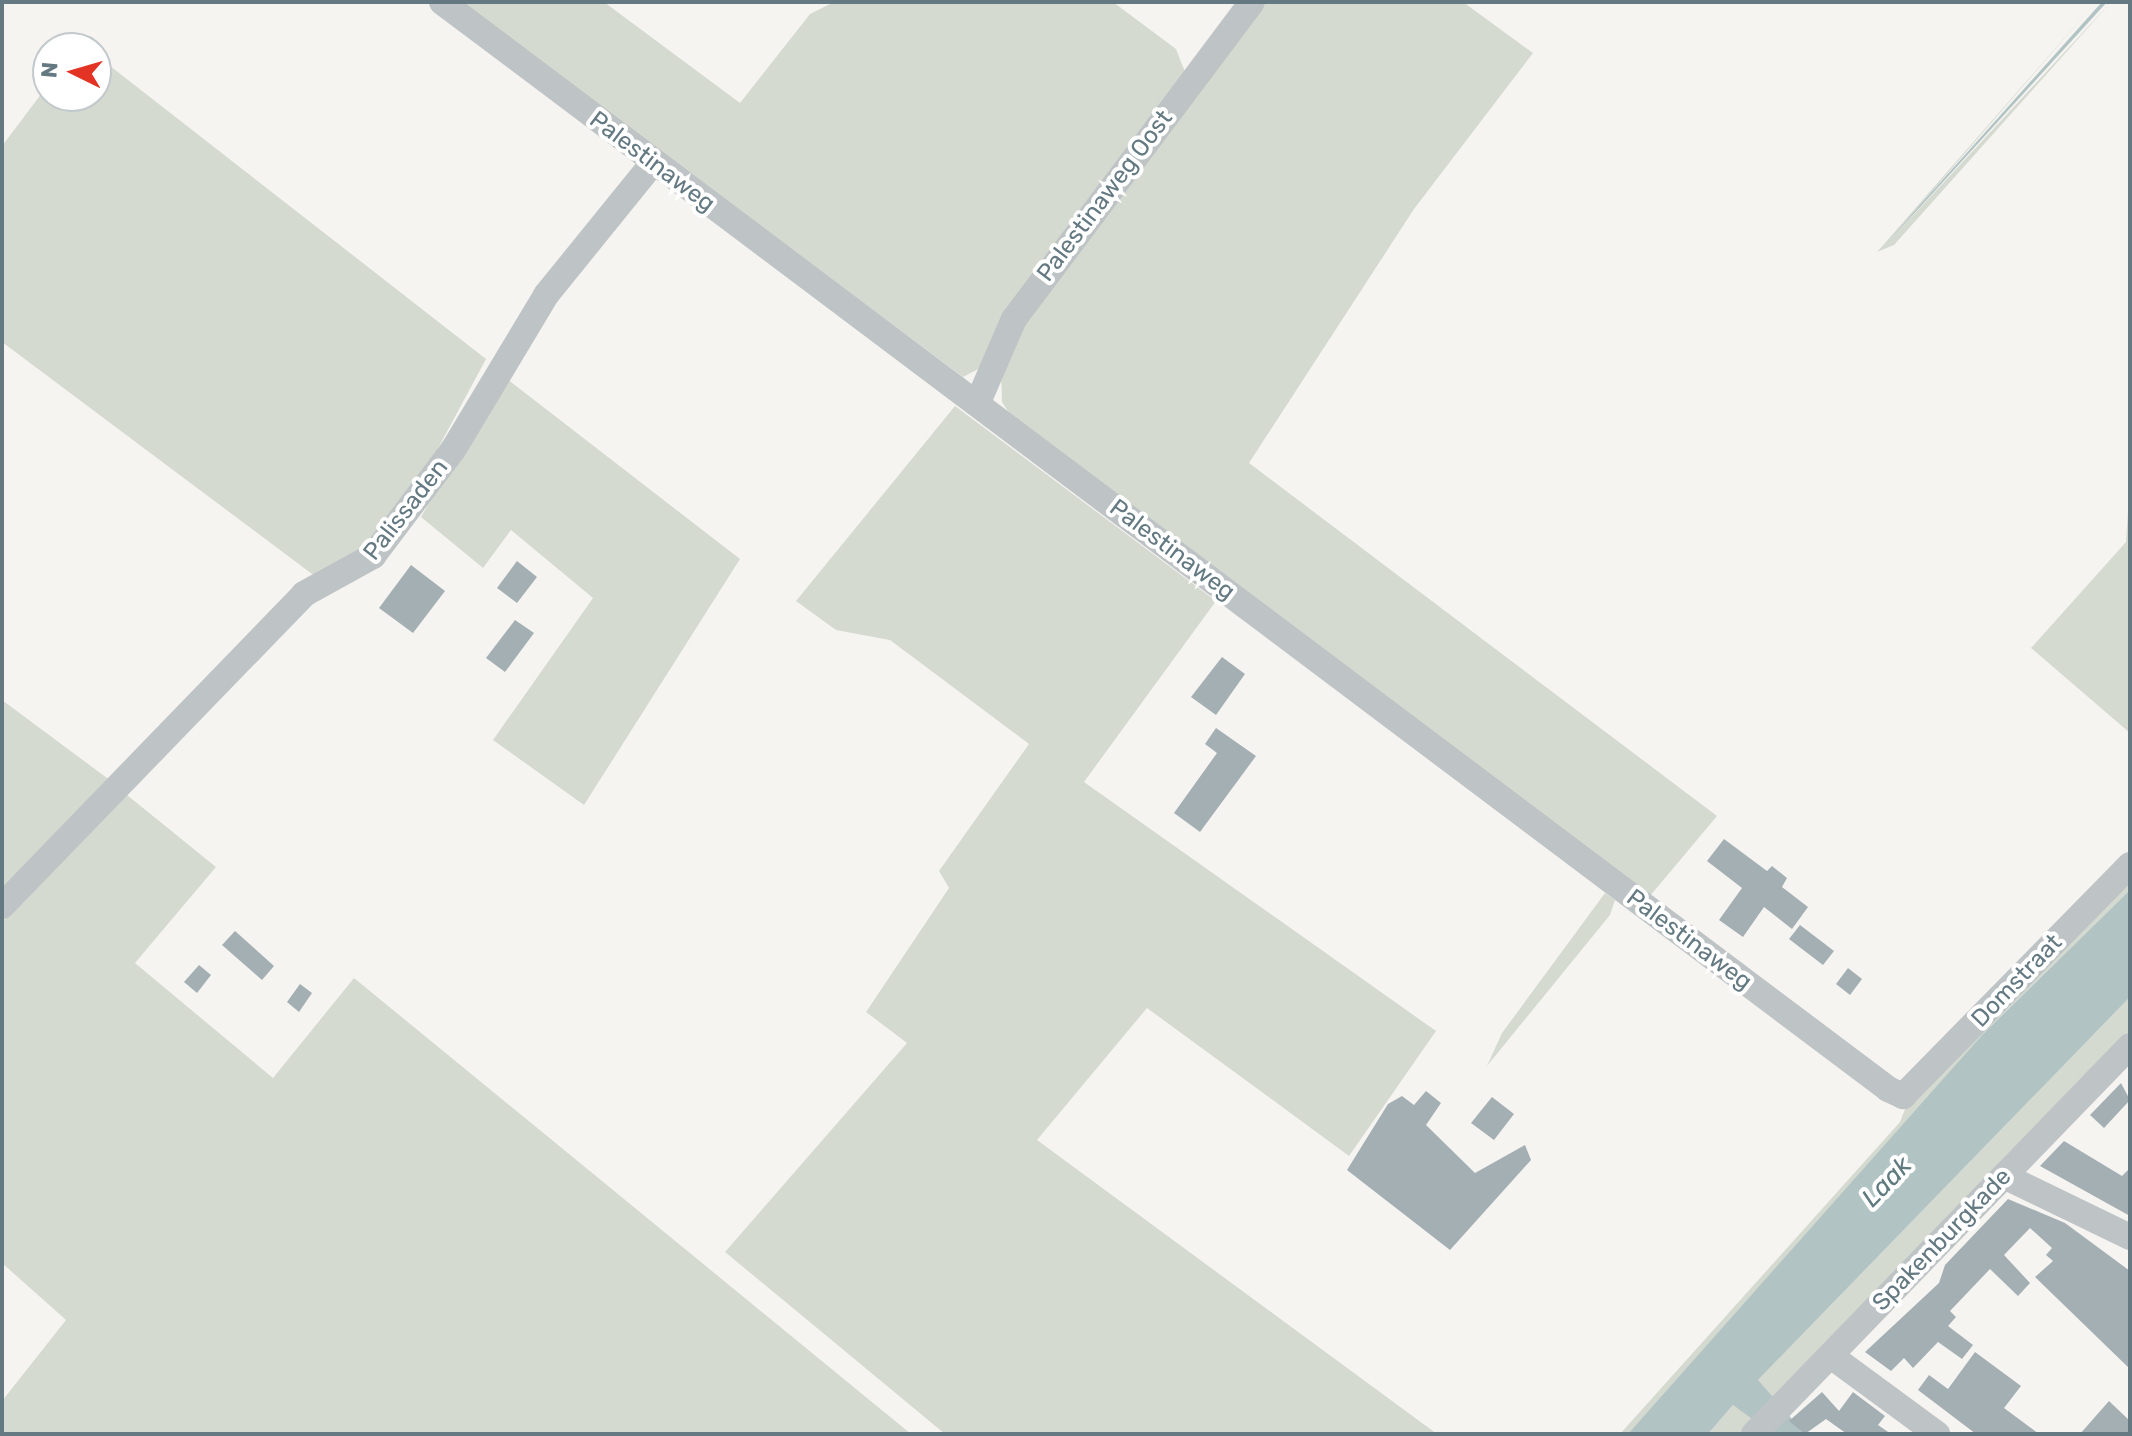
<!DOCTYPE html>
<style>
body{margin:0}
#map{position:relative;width:2132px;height:1436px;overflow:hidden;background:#f5f4f1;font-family:Rubik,sans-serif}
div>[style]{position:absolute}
.green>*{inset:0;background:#d5dad0}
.water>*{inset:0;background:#b2c3c4}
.building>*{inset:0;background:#a4afb3}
.minor>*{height:26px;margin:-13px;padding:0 13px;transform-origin:13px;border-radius:13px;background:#bec3c5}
span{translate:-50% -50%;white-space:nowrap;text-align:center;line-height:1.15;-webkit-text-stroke:8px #fff;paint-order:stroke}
.street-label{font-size:24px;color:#647982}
.water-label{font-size:26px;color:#5f7b7f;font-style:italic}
.frame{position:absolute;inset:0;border:4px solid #647982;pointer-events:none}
.north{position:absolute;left:32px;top:32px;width:80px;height:80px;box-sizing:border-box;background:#fff;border:2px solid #c1c9cd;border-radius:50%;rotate:275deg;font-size:22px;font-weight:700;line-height:32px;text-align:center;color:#647982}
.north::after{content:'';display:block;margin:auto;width:28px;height:36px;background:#e23324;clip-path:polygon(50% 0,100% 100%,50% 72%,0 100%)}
</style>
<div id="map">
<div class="green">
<div style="clip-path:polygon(460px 2px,604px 2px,740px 103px,810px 14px,834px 2px,1113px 2px,1176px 49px,1185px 72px,982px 367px,963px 377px)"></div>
<div style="clip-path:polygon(1258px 2px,1463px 2px,1533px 53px,1414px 209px,1249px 463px,1717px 816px,1650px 896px,1013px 419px,1002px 402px,1001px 368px,1010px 341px)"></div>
<div style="clip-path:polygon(2096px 2px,1881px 250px,2111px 2px,1894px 245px,1877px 252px)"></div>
<div style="clip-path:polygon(96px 55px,486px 359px,413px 495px,336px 576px,312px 574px,2px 342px,2px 146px,48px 85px,48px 96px,96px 96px)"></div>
<div style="clip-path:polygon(503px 376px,740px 559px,584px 805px,493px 740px,593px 598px,511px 530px,483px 568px,421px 517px)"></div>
<div style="clip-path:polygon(955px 406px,1216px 601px,1084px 782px,1436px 1031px,1349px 1156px,1147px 1008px,1037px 1140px,1437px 1434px,945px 1434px,725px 1252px,907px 1043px,866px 1012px,949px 888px,939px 871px,1029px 744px,890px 640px,836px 630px,796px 601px)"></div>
<div style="clip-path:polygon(2130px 481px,2130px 733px,2031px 648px,2126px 542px)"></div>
<div style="clip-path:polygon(2px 700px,111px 781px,2px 889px)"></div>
<div style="clip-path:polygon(127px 795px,216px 867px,135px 963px,273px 1078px,354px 978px,911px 1434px,2px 1434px,2px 1401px,66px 1320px,2px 1263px,2px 922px)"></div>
<div style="clip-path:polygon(2130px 875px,2130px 890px,1983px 1034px,1746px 1307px,1628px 1434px,1620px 1434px,1900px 1122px,1907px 1104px)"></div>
<div style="clip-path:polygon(1605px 893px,1615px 900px,1610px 915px,1487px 1066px,1502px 1033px)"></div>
<div style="clip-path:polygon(2130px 997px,2130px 1034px,1775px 1403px,1764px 1394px,1758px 1380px)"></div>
<div style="clip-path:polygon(1733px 1405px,1757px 1420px,1744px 1434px,1708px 1434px)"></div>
</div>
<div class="water">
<div style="clip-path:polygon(2102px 2px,2107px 2px,1881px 250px,1919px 206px)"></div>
<div style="clip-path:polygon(2130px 890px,2130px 997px,1758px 1380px,1805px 1434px,1773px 1434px,1733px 1405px,1708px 1434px,1628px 1434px,1983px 1034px)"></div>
</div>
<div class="building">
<div style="clip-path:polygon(517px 561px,537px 577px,517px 603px,497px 588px)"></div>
<div style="clip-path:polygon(411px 565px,445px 591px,413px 633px,379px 608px)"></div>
<div style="clip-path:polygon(515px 620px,534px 633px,505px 672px,486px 658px)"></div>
<div style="clip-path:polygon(1222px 657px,1245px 674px,1216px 715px,1191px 697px)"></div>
<div style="clip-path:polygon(1216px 728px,1256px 756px,1200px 832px,1174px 813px,1217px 753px,1205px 744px)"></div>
<div style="clip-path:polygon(1724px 839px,1767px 871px,1772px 866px,1787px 878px,1782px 887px,1808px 907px,1792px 929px,1764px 907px,1743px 937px,1719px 920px,1742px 888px,1707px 861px)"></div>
<div style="clip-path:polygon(1800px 925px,1834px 951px,1823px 965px,1789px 939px)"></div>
<div style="clip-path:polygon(235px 931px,274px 966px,262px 980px,222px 945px)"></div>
<div style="clip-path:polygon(199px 965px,211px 975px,197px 993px,184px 982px)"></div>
<div style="clip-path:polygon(1848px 968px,1862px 979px,1850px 995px,1836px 984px)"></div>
<div style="clip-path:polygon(300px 984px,312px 993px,299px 1012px,287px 1002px)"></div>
<div style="clip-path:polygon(2121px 1083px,2130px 1100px,2104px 1128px,2090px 1115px)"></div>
<div style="clip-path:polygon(1426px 1091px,1441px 1103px,1426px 1125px,1475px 1173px,1525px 1145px,1531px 1160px,1450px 1250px,1347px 1170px,1388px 1104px,1402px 1096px,1414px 1105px)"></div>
<div style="clip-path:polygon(1492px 1097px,1514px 1114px,1494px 1140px,1471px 1123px)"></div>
<div style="clip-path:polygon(2064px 1141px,2122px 1176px,2130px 1168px,2130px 1216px,2040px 1166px)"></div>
<div style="clip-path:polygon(2008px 1199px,2065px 1223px,2130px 1271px,2130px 1369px,2035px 1277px,2053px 1261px,2046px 1255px,2052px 1248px,2030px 1228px,2004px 1255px,2030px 1283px,2018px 1296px,1990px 1269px,1950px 1311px,1956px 1317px,1948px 1326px,1973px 1345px,1962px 1359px,1938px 1342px,1913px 1368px,1904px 1358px,1891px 1371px,1865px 1352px,1939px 1283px,1945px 1265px)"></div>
<div style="clip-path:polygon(1975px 1352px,2021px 1386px,2004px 1408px,2039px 1434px,1976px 1434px,1918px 1390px,1929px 1375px,1948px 1389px)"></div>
<div style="clip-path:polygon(1822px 1392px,1839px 1411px,1853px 1392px,1885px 1416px,1878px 1425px,1891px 1434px,1847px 1434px,1826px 1419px,1805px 1434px,1789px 1421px)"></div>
<div style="clip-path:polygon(2109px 1401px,2130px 1421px,2130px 1434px,2080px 1434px)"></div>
</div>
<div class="minor">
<div style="left:442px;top:2px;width:1809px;rotate:36.93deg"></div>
<div style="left:1888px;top:1089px;width:17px;rotate:25deg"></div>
<div style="left:1903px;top:1096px;width:324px;rotate:-45.5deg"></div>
<div style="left:978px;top:402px;width:90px;rotate:-66.6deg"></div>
<div style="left:1014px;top:319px;width:396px;rotate:-53.1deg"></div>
<div style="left:2px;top:906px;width:434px;rotate:-45.9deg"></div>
<div style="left:304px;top:594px;width:79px;rotate:-28.8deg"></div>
<div style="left:373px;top:556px;width:133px;rotate:-53deg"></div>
<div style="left:453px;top:450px;width:181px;rotate:-59deg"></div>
<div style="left:546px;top:295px;width:170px;rotate:-51deg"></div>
<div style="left:2004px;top:1176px;width:140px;rotate:25.8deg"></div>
<div style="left:1831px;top:1356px;width:132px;rotate:36.3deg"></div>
<div style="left:1754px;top:1434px;width:540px;rotate:-45.9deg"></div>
</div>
<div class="street-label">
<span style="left:652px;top:162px;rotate:37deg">Palestinaweg</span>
<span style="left:1105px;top:196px;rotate:-53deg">Palestinaweg Oost</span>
<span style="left:406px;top:510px;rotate:-52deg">Palissaden</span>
<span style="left:1172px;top:550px;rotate:37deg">Palestinaweg</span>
<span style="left:1689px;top:940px;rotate:37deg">Palestinaweg</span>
<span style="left:2017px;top:981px;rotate:-46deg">Domstraat</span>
<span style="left:1942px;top:1240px;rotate:-46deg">Spakenburgkade</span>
</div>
<div class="water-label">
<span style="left:1887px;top:1182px;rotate:-46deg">Laak</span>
</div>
<div class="frame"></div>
<div class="north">N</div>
</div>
